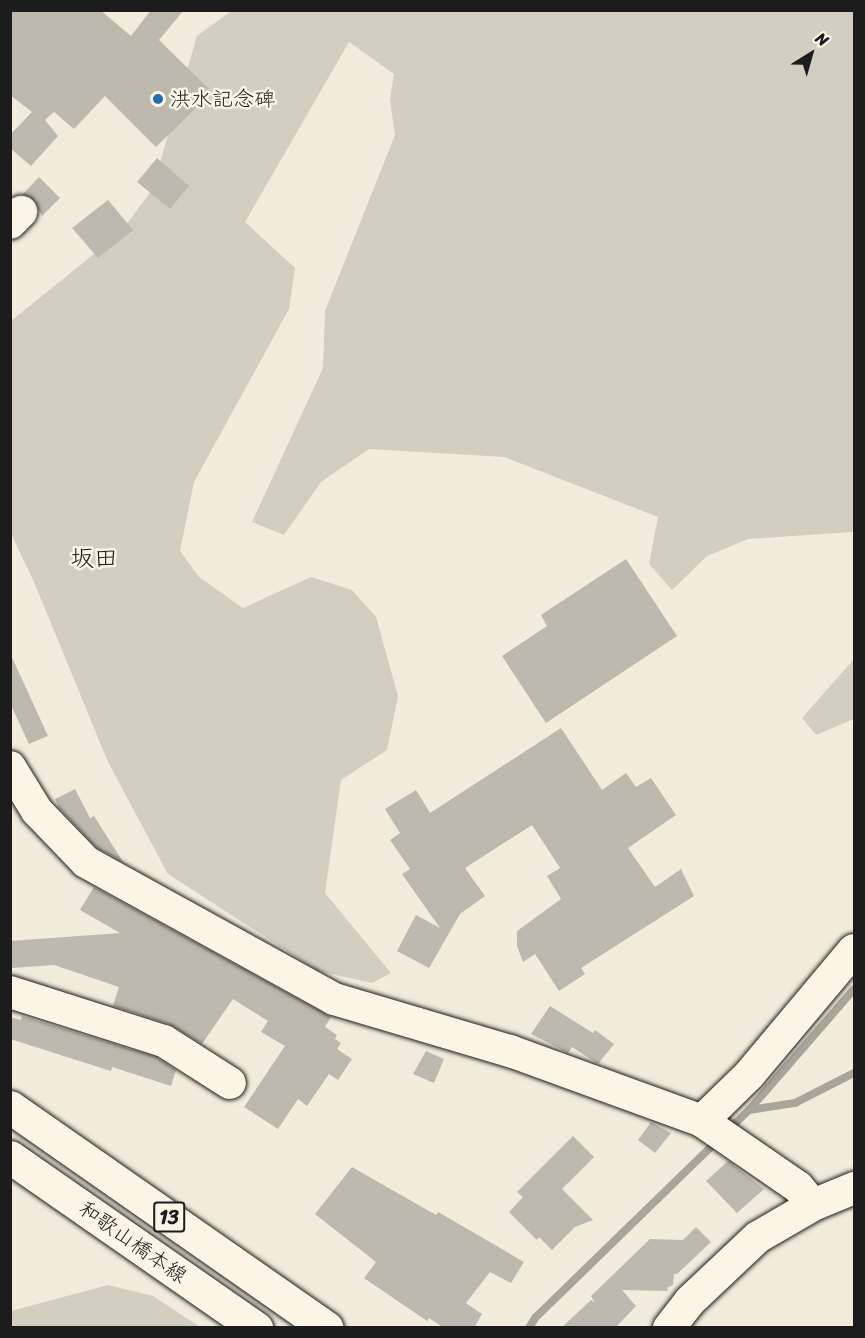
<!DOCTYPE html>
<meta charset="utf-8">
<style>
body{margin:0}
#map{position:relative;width:865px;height:1338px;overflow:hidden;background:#f3ecdd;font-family:Sriracha,"Klee One",sans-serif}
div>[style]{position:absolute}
.green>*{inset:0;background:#d3cec1}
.stream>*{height:8px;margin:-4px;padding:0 4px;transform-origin:4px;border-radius:4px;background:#aaa59b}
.building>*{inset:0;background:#beb9ae}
.roads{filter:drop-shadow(0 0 2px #1c1c1c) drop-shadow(0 0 2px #1c1c1c)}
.minor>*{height:32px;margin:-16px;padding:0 16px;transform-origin:16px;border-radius:16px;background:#fcf5e5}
.major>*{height:33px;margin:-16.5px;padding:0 16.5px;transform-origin:16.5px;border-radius:16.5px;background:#fcf5e5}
.dots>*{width:16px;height:16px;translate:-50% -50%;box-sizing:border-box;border:3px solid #fcf5e5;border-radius:50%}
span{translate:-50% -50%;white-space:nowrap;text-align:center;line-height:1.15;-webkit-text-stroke:5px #fcf5e5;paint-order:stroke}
.shield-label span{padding:2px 4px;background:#fcf5e5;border:2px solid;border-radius:4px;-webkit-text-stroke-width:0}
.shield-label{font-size:20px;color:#1c1c1c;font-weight:700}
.poi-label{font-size:21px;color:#1c1c1c}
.left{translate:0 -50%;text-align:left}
.street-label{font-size:21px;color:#1c1c1c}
.quarter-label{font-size:24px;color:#1c1c1c}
.frame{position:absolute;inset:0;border:12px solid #1c1c1c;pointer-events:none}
.north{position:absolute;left:781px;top:24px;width:60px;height:60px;-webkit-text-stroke:4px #fcf5e5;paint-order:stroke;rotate:37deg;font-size:16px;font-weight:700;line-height:24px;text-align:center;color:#1c1c1c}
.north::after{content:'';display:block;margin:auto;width:21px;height:27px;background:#1c1c1c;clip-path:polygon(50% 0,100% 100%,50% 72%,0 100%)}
</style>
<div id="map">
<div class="green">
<div style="clip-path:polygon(231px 11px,854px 11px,854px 532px,748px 539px,707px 556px,672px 590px,649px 564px,658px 517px,504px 457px,369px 449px,321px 482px,284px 535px,252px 522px,323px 368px,325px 311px,395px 135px,390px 100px,394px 74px,349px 42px,245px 222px,295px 268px,289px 309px,194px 482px,180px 551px,199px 577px,243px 608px,311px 577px,352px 590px,376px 617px,398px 696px,387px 750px,341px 780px,325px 893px,391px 973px,372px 983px,318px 971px,168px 874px,108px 762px,34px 582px,11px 534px,11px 321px,120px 233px,152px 190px,197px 36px)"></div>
<div style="clip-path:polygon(854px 659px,854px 719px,816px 735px,802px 718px)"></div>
<div style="clip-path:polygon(108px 1285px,153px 1296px,200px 1327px,11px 1327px,11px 1311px)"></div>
</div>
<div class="stream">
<div style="left:749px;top:1110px;width:47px;rotate:-8.7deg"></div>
<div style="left:795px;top:1103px;width:66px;rotate:-27deg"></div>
<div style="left:529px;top:1328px;width:12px;rotate:-59deg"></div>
<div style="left:535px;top:1318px;width:298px;rotate:-44.2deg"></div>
<div style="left:749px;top:1110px;width:160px;rotate:-49deg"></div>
</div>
<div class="building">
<div style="clip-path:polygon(10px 10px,100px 10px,131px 36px,151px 10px,184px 10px,159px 40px,209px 89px,204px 94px,207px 97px,156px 147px,105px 96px,74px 129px,54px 112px,45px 120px,58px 136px,31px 166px,10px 148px,10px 135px,32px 112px,10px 95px)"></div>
<div style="clip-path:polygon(157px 158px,189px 186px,170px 209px,137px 182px)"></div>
<div style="clip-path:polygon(39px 177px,60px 198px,42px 216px,34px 200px,22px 195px)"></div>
<div style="clip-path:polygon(108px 200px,133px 230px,98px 258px,72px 228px)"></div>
<div style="clip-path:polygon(626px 559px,677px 636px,546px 723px,502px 656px,547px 626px,541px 615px)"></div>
<div style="clip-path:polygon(10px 653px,48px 736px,29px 744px,10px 703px)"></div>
<div style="clip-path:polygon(561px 728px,602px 790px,626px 773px,636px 787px,651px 778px,676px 815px,628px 848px,655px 887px,681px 869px,694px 896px,581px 968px,585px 974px,559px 991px,535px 954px,523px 962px,517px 946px,517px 931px,561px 899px,547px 876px,560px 868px,532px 825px,465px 868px,485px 896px,460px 914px,429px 968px,397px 951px,416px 915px,440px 928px,402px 874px,410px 869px,390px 840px,400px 833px,385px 809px,416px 790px,430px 813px)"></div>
<div style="clip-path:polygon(75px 789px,90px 818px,94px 816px,123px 862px,97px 848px,59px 808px,55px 799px)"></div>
<div style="clip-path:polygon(94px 887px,331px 1017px,325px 1027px,337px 1035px,335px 1039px,341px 1043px,337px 1049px,352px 1059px,338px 1080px,329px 1074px,307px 1106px,298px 1099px,278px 1129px,244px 1107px,285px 1046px,261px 1032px,268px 1021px,233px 999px,202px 1044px,169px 1024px,113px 1006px,119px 987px,54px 965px,12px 968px,10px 941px,120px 933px,80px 910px)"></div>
<div style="clip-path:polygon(550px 1006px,593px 1033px,595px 1030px,614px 1044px,598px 1064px,572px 1047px,568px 1053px,531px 1034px)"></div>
<div style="clip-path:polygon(22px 1016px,156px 1057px,176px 1070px,171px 1086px,112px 1067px,111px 1071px,10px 1039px,10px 1017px,21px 1020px)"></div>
<div style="clip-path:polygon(426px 1051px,444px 1059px,434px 1083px,413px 1074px)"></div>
<div style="clip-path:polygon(651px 1122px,671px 1133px,655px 1153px,638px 1140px)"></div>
<div style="clip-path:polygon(573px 1136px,594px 1157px,562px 1189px,593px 1220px,575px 1227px,552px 1250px,539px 1237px,537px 1240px,509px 1212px,523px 1197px,517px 1192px)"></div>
<div style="clip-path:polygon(728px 1161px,764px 1189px,737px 1213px,706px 1181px)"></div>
<div style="clip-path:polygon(352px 1167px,436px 1215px,438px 1212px,524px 1262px,511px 1283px,490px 1272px,466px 1303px,482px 1314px,474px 1328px,444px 1328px,429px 1318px,427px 1321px,364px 1278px,376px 1262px,315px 1214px)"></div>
<div style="clip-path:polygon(696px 1227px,711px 1242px,677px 1274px,674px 1274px,673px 1285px,667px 1288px,668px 1291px,622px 1290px,636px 1306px,615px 1328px,561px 1328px,591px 1300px,595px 1303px,591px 1296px,650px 1239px,683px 1240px)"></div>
</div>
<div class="roads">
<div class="minor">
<div style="left:10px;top:223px;width:16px;rotate:-45deg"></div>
<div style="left:10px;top:767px;width:52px;rotate:58.5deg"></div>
<div style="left:37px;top:811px;width:71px;rotate:46.1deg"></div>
<div style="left:86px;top:862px;width:283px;rotate:28.9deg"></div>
<div style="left:334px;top:999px;width:184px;rotate:16.5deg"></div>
<div style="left:510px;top:1051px;width:204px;rotate:20deg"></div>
<div style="left:702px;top:1121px;width:116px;rotate:34.5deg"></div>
<div style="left:798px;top:1187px;width:23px;rotate:50deg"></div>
<div style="left:10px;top:992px;width:162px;rotate:17.7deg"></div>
<div style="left:164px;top:1041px;width:78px;rotate:32.5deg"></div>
<div style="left:702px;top:1121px;width:66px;rotate:-44.4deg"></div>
<div style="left:749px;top:1075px;width:163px;rotate:-50deg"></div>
<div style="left:669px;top:1328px;width:34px;rotate:-52deg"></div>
<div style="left:690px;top:1301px;width:93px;rotate:-43.3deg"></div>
<div style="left:758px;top:1237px;width:64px;rotate:-30.2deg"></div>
<div style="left:813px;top:1205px;width:44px;rotate:-22.5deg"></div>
</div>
<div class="major">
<div style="left:10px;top:1107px;width:386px;rotate:34.9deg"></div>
<div style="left:10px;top:1157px;width:300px;rotate:34.8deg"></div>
</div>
</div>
<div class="dots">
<div style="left:158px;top:99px;background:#1f6fb2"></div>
</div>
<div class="shield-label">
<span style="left:169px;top:1217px">13</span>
</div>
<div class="poi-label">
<span class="left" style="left:170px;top:99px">洪水記念碑</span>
</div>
<div class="street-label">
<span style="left:133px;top:1242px;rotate:35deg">和歌山橋本線</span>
</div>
<div class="quarter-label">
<span style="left:94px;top:559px">坂田</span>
</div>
<div class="frame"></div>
<div class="north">N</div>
</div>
